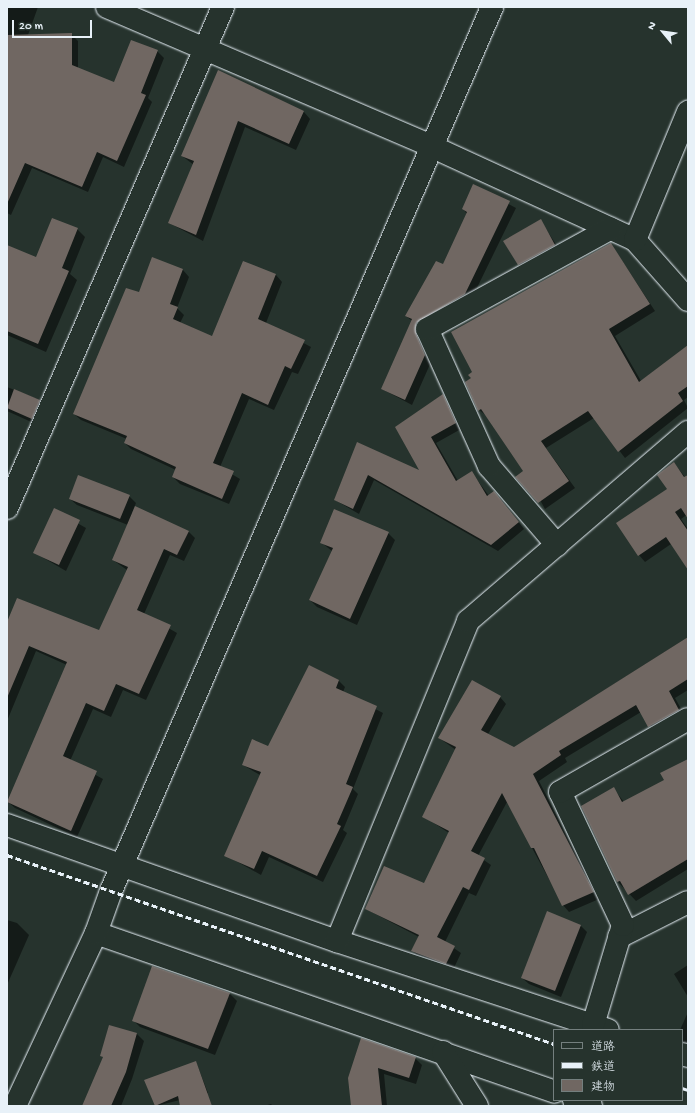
<!DOCTYPE html>
<meta charset="utf-8">
<style>
body{margin:0}
#map{position:relative;width:695px;height:1113px;overflow:hidden;background:#26332d;font-family:"Gochi Hand","Klee One",sans-serif}
div>[style]{position:absolute}
.shadow>*{inset:0;background:#0007}
.building>*{inset:0;background:#706762}
.roads{filter:drop-shadow(0 0 1px #e8f1f8) drop-shadow(0 0 1px #e8f1f8)}
.minor>*{height:22px;margin:-11px;padding:0 11px;transform-origin:11px;border-radius:11px;background:#26332d}
.rail>*{height:3px;margin-top:-1.5px;transform-origin:0;background:repeating-linear-gradient(90deg,#e8f1f8 0 6px,transparent 0 9px)}
span{translate:-50% -50%;white-space:nowrap;text-align:center;line-height:1.15;-webkit-text-stroke:3px #26332d;paint-order:stroke}
.frame{position:absolute;inset:0;border:8px solid #e8f1f8;pointer-events:none}
.legend{position:absolute;left:553px;top:1029px;width:130px;height:72px;box-sizing:border-box;background:#26332d;border:1px solid #747f7e;margin:0;padding:5px 7px;list-style:none;font-size:12px;color:#e8f1f8}
.legend li{display:flex;align-items:center;gap:8px;height:20px}
.legend b{width:20px;border:1px solid #747f7e}
.north{position:absolute;left:643px;top:12px;width:40px;height:40px;-webkit-text-stroke:3px #26332d;paint-order:stroke;rotate:299deg;font-size:11px;font-weight:700;line-height:16px;text-align:center;color:#e8f1f8}
.north::after{content:'';display:block;margin:auto;width:14px;height:18px;background:#e8f1f8;clip-path:polygon(50% 0,100% 100%,50% 72%,0 100%)}
.scale{position:absolute;left:12px;top:20px;width:80px;height:18px;box-sizing:border-box;border:2px solid #e8f1f8;border-top:0;padding-left:5px;font-size:12px;line-height:14px;white-space:nowrap;color:#e8f1f8;-webkit-text-stroke:3px #26332d;paint-order:stroke}
</style>
<div id="map">
<div class="shadow">
<div style="clip-path:polygon(7px 7px,38px 7px,28px 35px,71px 34px,78px 41px,78px 69px,115px 84px,157px 51px,164px 58px,148px 98px,152px 102px,124px 167px,103px 157px,88px 192px,32px 168px,11px 215px,7px 213px)"></div>
<div style="clip-path:polygon(218px 71px,304px 112px,310px 119px,296px 150px,245px 127px,203px 241px,169px 223px,194px 165px,182px 156px)"></div>
<div style="clip-path:polygon(473px 185px,516px 208px,471px 300px,422px 329px,431px 362px,412px 405px,382px 389px,412px 321px,406px 316px,443px 266px,467px 214px,463px 209px)"></div>
<div style="clip-path:polygon(540px 220px,561px 252px,525px 271px,518px 265px)"></div>
<div style="clip-path:polygon(77px 229px,85px 237px,70px 274px,77px 280px,46px 352px,7px 335px,7px 261px,37px 259px)"></div>
<div style="clip-path:polygon(611px 244px,655px 311px,615px 336px,641px 381px,688px 346px,688px 397px,684px 400px,688px 408px,625px 458px,594px 418px,546px 448px,575px 488px,545px 509px,524px 471px,487px 416px,479px 410px,472px 379px)"></div>
<div style="clip-path:polygon(153px 259px,183px 270px,189px 277px,177px 308px,184px 315px,180px 323px,213px 338px,244px 262px,276px 275px,282px 282px,266px 323px,311px 347px,298px 374px,292px 372px,274px 410px,249px 399px,220px 467px,240px 479px,229px 504px,180px 484px,173px 477px,176px 470px,131px 449px,125px 443px,127px 439px,81px 420px,74px 414px,139px 294px)"></div>
<div style="clip-path:polygon(7px 387px,40px 400px,46px 407px,38px 425px,7px 411px)"></div>
<div style="clip-path:polygon(443px 395px,461px 429px,436px 443px,458px 481px,472px 473px,489px 496px,500px 498px,524px 529px,498px 551px,374px 480px,359px 514px,335px 500px,358px 443px,421px 472px)"></div>
<div style="clip-path:polygon(674px 463px,688px 481px,688px 514px,681px 519px,688px 529px,688px 569px,671px 544px,645px 562px,639px 555px,669px 489px)"></div>
<div style="clip-path:polygon(129px 496px,136px 503px,132px 513px,188px 531px,195px 538px,184px 561px,170px 555px,144px 614px,177px 633px,146px 700px,123px 690px,111px 717px,93px 709px,70px 761px,103px 779px,77px 837px,15px 808px,8px 802px,67px 665px,36px 651px,7px 721px,7px 624px,99px 631px,127px 570px,113px 560px,128px 525px,77px 505px,70px 499px)"></div>
<div style="clip-path:polygon(54px 510px,86px 528px,66px 571px,35px 553px)"></div>
<div style="clip-path:polygon(388px 533px,395px 540px,357px 625px,317px 607px,310px 600px,332px 551px,322px 543px)"></div>
<div style="clip-path:polygon(688px 637px,688px 690px,675px 698px,685px 716px,656px 733px,641px 712px,565px 758px,567px 762px,539px 781px,599px 899px,569px 912px,563px 905px,507px 802px,478px 856px,491px 865px,476px 896px,469px 893px,445px 942px,461px 953px,453px 970px,419px 957px,412px 950px,419px 937px,366px 909px,424px 885px,449px 833px,423px 816px,456px 750px,439px 738px,500px 697px,506px 704px,488px 734px,514px 748px)"></div>
<div style="clip-path:polygon(310px 666px,339px 681px,345px 687px,343px 692px,383px 713px,353px 789px,358px 794px,343px 830px,347px 833px,323px 882px,269px 857px,261px 875px,225px 855px,260px 775px,243px 765px,269px 747px)"></div>
<div style="clip-path:polygon(688px 760px,688px 869px,636px 901px,618px 882px,582px 807px,613px 788px,624px 802px,666px 781px)"></div>
<div style="clip-path:polygon(7px 920px,17px 923px,29px 935px,7px 985px)"></div>
<div style="clip-path:polygon(580px 925px,587px 932px,561px 997px,529px 984px,522px 978px)"></div>
<div style="clip-path:polygon(688px 965px,688px 997px,674px 974px)"></div>
<div style="clip-path:polygon(153px 967px,230px 994px,237px 1001px,215px 1055px,140px 1027px,133px 1020px)"></div>
<div style="clip-path:polygon(688px 1012px,688px 1050px,682px 1048px,680px 1030px)"></div>
<div style="clip-path:polygon(110px 1026px,137px 1034px,144px 1041px,132px 1079px,121px 1106px,83px 1106px,104px 1058px,101px 1055px)"></div>
<div style="clip-path:polygon(362px 1040px,415px 1058px,422px 1065px,416px 1084px,384px 1074px,387px 1106px,352px 1106px)"></div>
<div style="clip-path:polygon(196px 1062px,208px 1093px,156px 1106px,145px 1081px)"></div>
<div style="clip-path:polygon(271px 1104px,273px 1106px,264px 1106px)"></div>
</div>
<div class="building">
<div style="clip-path:polygon(72px 33px,72px 65px,114px 82px,131px 40px,158px 50px,141px 93px,146px 95px,117px 161px,97px 152px,82px 187px,25px 163px,7px 204px,7px 35px)"></div>
<div style="clip-path:polygon(218px 70px,304px 111px,289px 144px,238px 121px,196px 235px,168px 223px,194px 161px,181px 156px)"></div>
<div style="clip-path:polygon(473px 184px,510px 201px,465px 294px,416px 323px,416px 334px,425px 355px,405px 400px,381px 389px,412px 319px,405px 316px,436px 261px,443px 264px,467px 212px,462px 209px)"></div>
<div style="clip-path:polygon(52px 218px,78px 228px,62px 268px,69px 271px,38px 344px,7px 331px,7px 245px,36px 257px)"></div>
<div style="clip-path:polygon(541px 219px,555px 245px,518px 265px,503px 241px)"></div>
<div style="clip-path:polygon(611px 243px,650px 304px,609px 329px,639px 382px,688px 345px,688px 386px,678px 393px,683px 401px,618px 452px,588px 411px,541px 441px,569px 481px,538px 503px,515px 477px,523px 471px,481px 409px,478px 411px,465px 382px,471px 378px,468px 375px,472px 372px,451px 332px)"></div>
<div style="clip-path:polygon(152px 257px,183px 269px,170px 304px,178px 307px,173px 319px,212px 336px,243px 261px,276px 274px,258px 319px,305px 340px,291px 369px,285px 366px,268px 405px,242px 393px,213px 463px,234px 471px,222px 499px,172px 477px,176px 467px,124px 443px,127px 436px,73px 414px,126px 288px,139px 292px)"></div>
<div style="clip-path:polygon(14px 389px,40px 400px,32px 419px,7px 408px)"></div>
<div style="clip-path:polygon(443px 394px,456px 423px,431px 437px,456px 481px,472px 471px,487px 496px,494px 491px,519px 522px,491px 545px,368px 475px,353px 509px,334px 500px,357px 442px,419px 470px,395px 427px)"></div>
<div style="clip-path:polygon(674px 462px,684px 477px,688px 475px,688px 519px,681px 508px,675px 512px,688px 531px,688px 570px,666px 537px,638px 556px,616px 523px,667px 489px,657px 475px)"></div>
<div style="clip-path:polygon(78px 475px,130px 495px,120px 519px,69px 499px)"></div>
<div style="clip-path:polygon(135px 506px,189px 531px,177px 555px,164px 549px,137px 610px,171px 625px,139px 694px,116px 684px,104px 711px,86px 703px,63px 756px,97px 771px,71px 831px,7px 802px,67px 662px,29px 646px,7px 698px,7px 622px,17px 598px,99px 630px,128px 567px,112px 560px)"></div>
<div style="clip-path:polygon(54px 508px,80px 520px,59px 565px,33px 553px)"></div>
<div style="clip-path:polygon(334px 509px,389px 532px,350px 619px,309px 600px,333px 548px,320px 543px)"></div>
<div style="clip-path:polygon(688px 637px,688px 679px,669px 691px,679px 710px,648px 727px,636px 705px,559px 751px,561px 755px,533px 774px,594px 892px,562px 906px,534px 848px,531px 848px,502px 793px,471px 851px,485px 858px,469px 890px,463px 887px,437px 937px,455px 946px,446px 964px,411px 951px,419px 935px,365px 909px,384px 866px,424px 883px,449px 831px,422px 817px,456px 747px,438px 738px,472px 680px,501px 696px,481px 730px,514px 747px)"></div>
<div style="clip-path:polygon(309px 665px,339px 680px,336px 688px,377px 706px,346px 784px,353px 787px,337px 824px,341px 826px,317px 876px,262px 851px,254px 869px,224px 856px,261px 772px,242px 765px,252px 739px,268px 746px)"></div>
<div style="clip-path:polygon(688px 759px,688px 859px,628px 895px,620px 881px,617px 882px,581px 806px,614px 787px,622px 802px,664px 780px,660px 773px)"></div>
<div style="clip-path:polygon(547px 911px,581px 925px,555px 991px,521px 978px)"></div>
<div style="clip-path:polygon(152px 966px,230px 993px,208px 1049px,132px 1021px)"></div>
<div style="clip-path:polygon(109px 1025px,137px 1033px,126px 1072px,111px 1106px,82px 1106px,103px 1057px,100px 1056px)"></div>
<div style="clip-path:polygon(361px 1038px,416px 1057px,409px 1078px,378px 1068px,382px 1106px,351px 1106px,348px 1078px)"></div>
<div style="clip-path:polygon(196px 1061px,212px 1106px,180px 1106px,178px 1096px,155px 1106px,144px 1080px)"></div>
</div>
<div class="roads">
<div class="minor">
<div style="left:107px;top:7px;width:355px;rotate:23.2deg"></div>
<div style="left:433px;top:147px;width:222px;rotate:24.7deg"></div>
<div style="left:635px;top:240px;width:80px;rotate:48.5deg"></div>
<div style="left:635px;top:240px;width:139px;rotate:-67.5deg"></div>
<div style="left:7px;top:508px;width:546px;rotate:-66.68deg"></div>
<div style="left:557px;top:545px;width:104px;rotate:-130.7deg"></div>
<div style="left:489px;top:466px;width:150px;rotate:-114.3deg"></div>
<div style="left:427px;top:329px;width:209px;rotate:-28.7deg"></div>
<div style="left:7px;top:825px;width:350px;rotate:19.4deg"></div>
<div style="left:337px;top:941px;width:285px;rotate:18.2deg"></div>
<div style="left:96px;top:933px;width:485px;rotate:19.1deg"></div>
<div style="left:619px;top:937px;width:77px;rotate:-26.9deg"></div>
<div style="left:337px;top:941px;width:346px;rotate:-67.7deg"></div>
<div style="left:468px;top:621px;width:290px;rotate:-40.7deg"></div>
<div style="left:593px;top:1025px;width:104px;rotate:-73.3deg"></div>
<div style="left:623px;top:925px;width:147px;rotate:-115.3deg"></div>
<div style="left:560px;top:792px;width:147px;rotate:-29.7deg"></div>
<div style="left:443px;top:1052px;width:64px;rotate:57.8deg"></div>
<div style="left:682px;top:1054px;width:6px;rotate:18deg"></div>
<div style="left:574px;top:1100px;width:18px;rotate:19deg"></div>
<div style="left:15px;top:1106px;width:191px;rotate:-64.9deg"></div>
<div style="left:96px;top:933px;width:45px;rotate:-70.3deg"></div>
<div style="left:111px;top:891px;width:963px;rotate:-66.68deg"></div>
</div>
</div>
<div class="rail">
<div style="left:7px;top:855px;width:579px;rotate:19.06deg"></div>
<div style="left:682px;top:1088px;width:6px;rotate:18deg"></div>
</div>
<div class="frame"></div>
<ul class="legend">
<li><b style="height:5px;background:#26332d"></b>道路</li>
<li><b style="height:5px;background:#e8f1f8"></b>鉄道</li>
<li><b style="height:11px;background:#706762"></b>建物</li>
</ul>
<div class="north">N</div>
<div class="scale">20 m</div>
</div>
